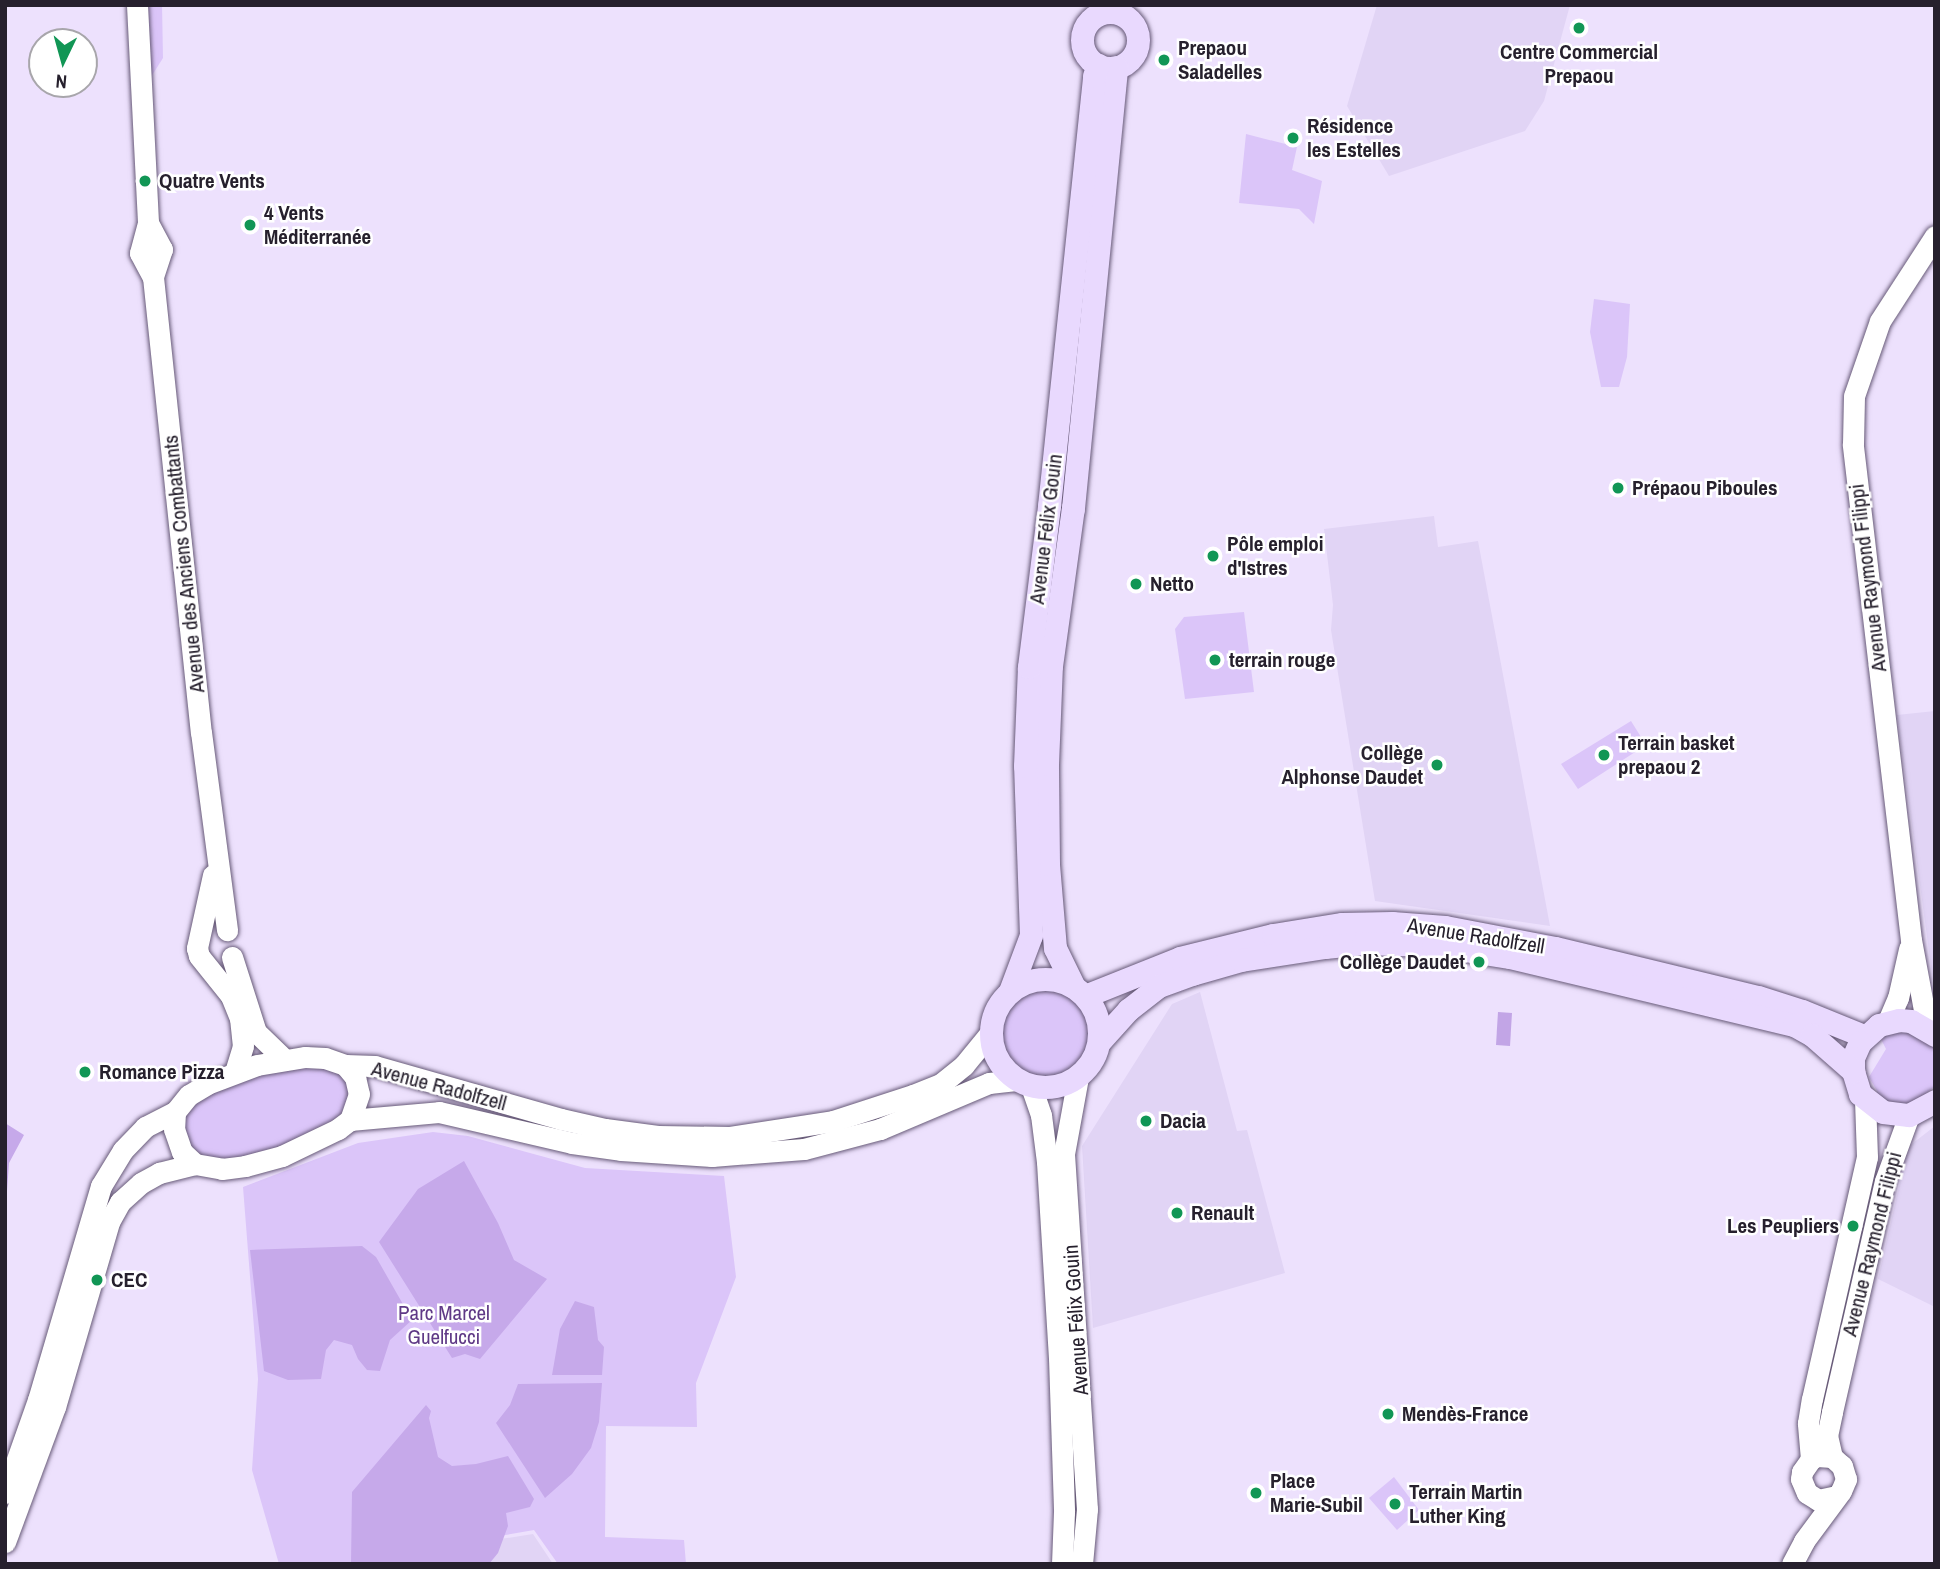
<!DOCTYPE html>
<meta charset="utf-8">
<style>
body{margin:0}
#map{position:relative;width:1940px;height:1569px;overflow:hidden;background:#ede1fd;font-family:"Archivo Narrow",sans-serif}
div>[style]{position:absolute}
.built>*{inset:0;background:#e1d4f5}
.green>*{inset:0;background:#dbc5f9}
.round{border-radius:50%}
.forest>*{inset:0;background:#c6a9ea}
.water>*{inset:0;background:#c2a5e6}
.roads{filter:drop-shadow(0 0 2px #675a78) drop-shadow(0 0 2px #675a78)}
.secondary>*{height:21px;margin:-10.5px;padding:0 10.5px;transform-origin:10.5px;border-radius:10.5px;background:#fff}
.primary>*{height:23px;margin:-11.5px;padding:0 11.5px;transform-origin:11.5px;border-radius:11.5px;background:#e9d9fe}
.primary>.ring{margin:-11.5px;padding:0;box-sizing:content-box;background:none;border:23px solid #e9d9fe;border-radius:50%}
.dots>*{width:19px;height:19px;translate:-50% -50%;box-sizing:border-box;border:4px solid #fff;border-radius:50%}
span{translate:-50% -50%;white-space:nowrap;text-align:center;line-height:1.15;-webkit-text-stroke:5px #fff;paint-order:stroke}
.poi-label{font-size:21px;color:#26202d;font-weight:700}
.left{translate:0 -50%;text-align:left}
.right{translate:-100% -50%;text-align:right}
.street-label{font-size:21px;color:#26202d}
.park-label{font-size:21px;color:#5f3986}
.frame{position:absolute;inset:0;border:7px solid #26202d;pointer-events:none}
.north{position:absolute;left:28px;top:28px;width:70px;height:70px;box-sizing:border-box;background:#fff;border:2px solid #a8a6ab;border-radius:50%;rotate:185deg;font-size:19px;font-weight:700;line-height:28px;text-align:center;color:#26202d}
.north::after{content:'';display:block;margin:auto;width:24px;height:32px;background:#119655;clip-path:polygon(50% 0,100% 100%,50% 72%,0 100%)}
</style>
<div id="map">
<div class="built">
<div style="clip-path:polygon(1377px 5px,1570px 5px,1544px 101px,1525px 131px,1389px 176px,1347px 106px)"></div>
<div style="clip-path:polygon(1434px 516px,1438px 547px,1478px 541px,1550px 926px,1375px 901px,1331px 630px,1333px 605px,1324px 529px)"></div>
<div style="clip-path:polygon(1935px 711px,1935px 996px,1897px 715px)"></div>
<div style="clip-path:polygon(1200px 992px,1237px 1131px,1247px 1130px,1285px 1273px,1093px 1328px,1082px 1146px,1172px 1004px)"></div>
<div style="clip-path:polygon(1935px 1126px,1935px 1307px,1878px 1279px,1908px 1147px)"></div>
<div style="clip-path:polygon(533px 1534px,553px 1564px,438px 1564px,443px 1548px)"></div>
</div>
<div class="green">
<div style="clip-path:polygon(145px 5px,162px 5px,163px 58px,151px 77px)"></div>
<div style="clip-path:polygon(1246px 134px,1297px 147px,1292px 170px,1322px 181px,1314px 224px,1299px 209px,1239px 203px)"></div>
<div style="clip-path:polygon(1594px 299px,1630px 304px,1627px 357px,1619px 387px,1601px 387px,1590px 332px)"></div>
<div style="clip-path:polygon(1244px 612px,1254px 692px,1185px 699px,1175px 629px,1184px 617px)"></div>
<div style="clip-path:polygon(1631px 721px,1646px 745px,1578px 789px,1561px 764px)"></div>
<div class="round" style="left:998px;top:986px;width:94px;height:94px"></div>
<div style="clip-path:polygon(1905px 1029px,1931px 1044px,1935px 1050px,1935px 1086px,1911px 1106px,1876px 1099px,1877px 1091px,1869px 1077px,1886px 1049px,1879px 1035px)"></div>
<div style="clip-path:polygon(306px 1064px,339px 1069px,353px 1087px,343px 1115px,295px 1141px,246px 1159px,206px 1159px,180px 1140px,188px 1103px,237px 1078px)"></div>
<div style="clip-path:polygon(433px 1132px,468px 1136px,585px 1168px,724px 1176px,736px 1277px,696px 1383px,697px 1427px,606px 1426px,605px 1537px,684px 1540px,686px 1564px,558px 1564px,534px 1530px,441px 1546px,435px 1564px,279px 1564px,252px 1470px,258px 1379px,243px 1187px,358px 1143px)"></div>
<div style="clip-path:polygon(1394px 1477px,1419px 1510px,1397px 1530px,1369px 1498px)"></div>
</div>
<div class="forest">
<div style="clip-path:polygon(5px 1123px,24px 1135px,9px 1163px,5px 1219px)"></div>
<div style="clip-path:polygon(464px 1161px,498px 1223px,514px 1260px,547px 1279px,480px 1359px,465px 1354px,452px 1358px,379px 1242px,418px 1189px)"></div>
<div style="clip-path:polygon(362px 1246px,376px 1257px,412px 1320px,390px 1340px,380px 1371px,367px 1370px,358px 1359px,352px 1345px,334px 1340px,326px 1350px,321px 1379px,288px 1380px,264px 1371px,250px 1250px)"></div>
<div style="clip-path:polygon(575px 1301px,594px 1307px,598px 1340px,604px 1347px,602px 1375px,552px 1375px,560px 1329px)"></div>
<div style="clip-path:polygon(602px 1383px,599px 1422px,591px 1448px,572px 1474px,545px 1498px,496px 1423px,510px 1405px,518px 1384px)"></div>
<div style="clip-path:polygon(426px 1405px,431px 1411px,429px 1418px,438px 1457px,452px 1466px,476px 1464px,508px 1456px,534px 1499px,530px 1507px,506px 1513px,508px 1526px,498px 1553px,489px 1564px,351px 1564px,352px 1492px)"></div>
</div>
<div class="water">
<div style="clip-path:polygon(1498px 1012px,1512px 1013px,1510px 1046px,1496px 1045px)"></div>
</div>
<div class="roads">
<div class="secondary">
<div style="left:137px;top:5px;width:218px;rotate:87.1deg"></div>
<div style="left:148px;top:223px;width:31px;rotate:105deg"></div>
<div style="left:140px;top:253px;width:27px;rotate:62deg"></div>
<div style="left:153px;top:277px;width:458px;rotate:84deg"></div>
<div style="left:201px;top:732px;width:200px;rotate:82.5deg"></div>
<div style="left:148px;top:223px;width:30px;rotate:62deg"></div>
<div style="left:162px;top:249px;width:29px;rotate:108deg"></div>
<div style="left:213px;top:875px;width:75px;rotate:102.4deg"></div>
<div style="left:197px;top:948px;width:8px;rotate:76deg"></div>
<div style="left:199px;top:956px;width:51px;rotate:51.3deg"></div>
<div style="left:231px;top:996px;width:24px;rotate:68deg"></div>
<div style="left:240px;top:1018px;width:28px;rotate:84deg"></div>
<div style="left:243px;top:1046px;width:27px;rotate:107deg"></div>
<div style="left:232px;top:957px;width:79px;rotate:72.3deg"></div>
<div style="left:256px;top:1032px;width:40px;rotate:44deg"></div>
<div style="left:1888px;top:1021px;width:25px;rotate:-67deg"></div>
<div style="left:1898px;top:998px;width:50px;rotate:-77.3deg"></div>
<div style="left:1931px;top:1031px;width:22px;rotate:-108deg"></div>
<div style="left:1924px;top:1010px;width:71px;rotate:-100.5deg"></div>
<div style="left:1911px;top:940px;width:499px;rotate:-96.7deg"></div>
<div style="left:1853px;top:444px;width:48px;rotate:-88.8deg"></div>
<div style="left:1854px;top:396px;width:79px;rotate:-70.9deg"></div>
<div style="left:1880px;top:321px;width:101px;rotate:-57.1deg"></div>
<div style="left:345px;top:1065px;width:16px;rotate:50deg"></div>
<div style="left:355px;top:1077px;width:17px;rotate:77deg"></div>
<div style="left:359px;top:1094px;width:28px;rotate:109deg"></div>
<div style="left:1078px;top:1077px;width:78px;rotate:100.3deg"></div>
<div style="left:1064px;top:1154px;width:356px;rotate:86.3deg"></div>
<div style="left:1087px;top:1509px;width:55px;rotate:95.2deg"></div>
<div style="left:1031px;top:1086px;width:31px;rotate:71deg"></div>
<div style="left:1041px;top:1115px;width:47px;rotate:82.7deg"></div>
<div style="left:1047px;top:1162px;width:196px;rotate:86.5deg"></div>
<div style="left:1059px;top:1358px;width:154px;rotate:88.1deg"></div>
<div style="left:1064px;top:1512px;width:52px;rotate:92.2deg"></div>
<div style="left:175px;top:1112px;width:17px;rotate:93deg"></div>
<div style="left:174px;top:1129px;width:24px;rotate:71deg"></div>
<div style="left:182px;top:1152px;width:18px;rotate:43deg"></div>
<div style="left:1832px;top:1457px;width:22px;rotate:-103deg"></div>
<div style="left:1827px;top:1436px;width:25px;rotate:-78deg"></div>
<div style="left:1832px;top:1412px;width:237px;rotate:-77.1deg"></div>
<div style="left:1885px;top:1181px;width:70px;rotate:-70deg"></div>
<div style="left:1811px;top:1459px;width:36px;rotate:-95deg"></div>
<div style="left:1808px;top:1423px;width:24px;rotate:-81deg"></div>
<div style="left:1812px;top:1399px;width:248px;rotate:-77.2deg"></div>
<div style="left:1867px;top:1157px;width:57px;rotate:-92deg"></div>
<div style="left:5px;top:1493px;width:99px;rotate:-70.5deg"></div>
<div style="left:38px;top:1400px;width:223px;rotate:-73.6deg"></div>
<div style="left:101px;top:1186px;width:42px;rotate:-58.6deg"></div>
<div style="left:123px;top:1150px;width:32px;rotate:-46deg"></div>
<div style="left:145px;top:1127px;width:34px;rotate:-27deg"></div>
<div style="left:175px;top:1112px;width:22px;rotate:-51deg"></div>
<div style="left:189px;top:1095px;width:21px;rotate:-31deg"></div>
<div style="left:207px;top:1084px;width:53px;rotate:-20.8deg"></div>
<div style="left:257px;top:1065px;width:49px;rotate:-9.5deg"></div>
<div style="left:305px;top:1057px;width:20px;rotate:3deg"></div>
<div style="left:325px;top:1058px;width:21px;rotate:19deg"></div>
<div style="left:345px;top:1065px;width:30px;rotate:2deg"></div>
<div style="left:375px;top:1066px;width:193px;rotate:15.9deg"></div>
<div style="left:561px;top:1119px;width:45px;rotate:12.8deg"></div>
<div style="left:605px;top:1129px;width:53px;rotate:7.5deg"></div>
<div style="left:658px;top:1136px;width:72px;rotate:0.8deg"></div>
<div style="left:730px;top:1137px;width:104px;rotate:-8.8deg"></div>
<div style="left:833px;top:1121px;width:84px;rotate:-18deg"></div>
<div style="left:913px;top:1095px;width:31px;rotate:-22deg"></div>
<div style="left:942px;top:1083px;width:28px;rotate:-39deg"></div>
<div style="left:964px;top:1065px;width:43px;rotate:-50.7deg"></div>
<div style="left:5px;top:1542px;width:144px;rotate:-69.7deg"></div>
<div style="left:55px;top:1407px;width:193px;rotate:-73.7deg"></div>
<div style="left:109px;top:1222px;width:23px;rotate:-61deg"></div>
<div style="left:120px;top:1202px;width:28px;rotate:-42deg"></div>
<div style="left:141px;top:1183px;width:21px;rotate:-29deg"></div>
<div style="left:159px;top:1173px;width:37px;rotate:-14deg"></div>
<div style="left:195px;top:1164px;width:27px;rotate:10deg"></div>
<div style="left:222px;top:1169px;width:23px;rotate:-7deg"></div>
<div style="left:245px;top:1166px;width:38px;rotate:-15deg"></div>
<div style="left:282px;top:1156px;width:62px;rotate:-25.7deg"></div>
<div style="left:338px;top:1129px;width:15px;rotate:-37deg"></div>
<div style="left:350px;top:1120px;width:89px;rotate:-5.1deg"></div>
<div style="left:439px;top:1112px;width:137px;rotate:13.1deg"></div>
<div style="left:572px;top:1143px;width:49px;rotate:8.1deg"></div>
<div style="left:621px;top:1150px;width:91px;rotate:3.8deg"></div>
<div style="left:712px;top:1156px;width:92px;rotate:-4.4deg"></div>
<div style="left:804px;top:1149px;width:79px;rotate:-14.7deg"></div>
<div style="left:880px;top:1129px;width:118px;rotate:-22.9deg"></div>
<div style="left:989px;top:1083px;width:27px;rotate:-6deg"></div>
<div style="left:1792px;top:1564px;width:26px;rotate:-62deg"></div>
<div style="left:1804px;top:1541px;width:62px;rotate:-53.5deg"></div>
<div style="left:1841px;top:1491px;width:13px;rotate:-67deg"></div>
<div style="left:1846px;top:1479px;width:14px;rotate:-107deg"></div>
<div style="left:1842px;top:1466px;width:13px;rotate:-138deg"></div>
<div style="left:1832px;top:1457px;width:15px;rotate:-176deg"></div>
<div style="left:1817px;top:1456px;width:7px;rotate:153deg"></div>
<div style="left:1811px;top:1459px;width:16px;rotate:125deg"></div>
<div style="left:1802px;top:1472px;width:7px;rotate:98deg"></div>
<div style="left:1801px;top:1479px;width:15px;rotate:67deg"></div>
<div style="left:1807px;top:1493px;width:13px;rotate:32deg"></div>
<div style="left:1818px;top:1500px;width:19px;rotate:-12deg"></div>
</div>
<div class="primary">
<div class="ring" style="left:1082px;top:12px;width:33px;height:33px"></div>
<div class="ring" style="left:991px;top:979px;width:85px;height:85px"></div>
<div style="left:1074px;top:987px;width:43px;rotate:-116deg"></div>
<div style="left:1055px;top:948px;width:84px;rotate:-94.8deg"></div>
<div style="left:1048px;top:864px;width:100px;rotate:-90.6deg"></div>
<div style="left:1047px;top:764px;width:98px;rotate:-87.7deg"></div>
<div style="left:1051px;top:666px;width:160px;rotate:-82.1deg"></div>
<div style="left:1073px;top:508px;width:443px;rotate:-84.4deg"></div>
<div style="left:1010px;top:991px;width:60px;rotate:-69.4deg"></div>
<div style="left:1031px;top:935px;width:169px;rotate:-92deg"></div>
<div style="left:1025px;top:766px;width:99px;rotate:-87.7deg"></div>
<div style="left:1029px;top:667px;width:162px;rotate:-82.9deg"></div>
<div style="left:1049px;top:506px;width:432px;rotate:-84deg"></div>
<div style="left:1094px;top:76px;width:12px;rotate:-70deg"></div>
<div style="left:1085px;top:996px;width:102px;rotate:-21.8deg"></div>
<div style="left:1180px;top:958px;width:96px;rotate:-13.9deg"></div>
<div style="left:1273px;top:935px;width:70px;rotate:-9.1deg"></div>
<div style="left:1342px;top:924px;width:50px;rotate:-1.1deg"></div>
<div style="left:1392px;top:923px;width:53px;rotate:4.3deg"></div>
<div style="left:1445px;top:927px;width:112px;rotate:10.8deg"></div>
<div style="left:1555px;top:948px;width:209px;rotate:13.6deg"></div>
<div style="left:1758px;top:997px;width:46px;rotate:17.7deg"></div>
<div style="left:1802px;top:1011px;width:67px;rotate:22deg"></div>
<div style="left:1935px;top:1035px;width:28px;rotate:-150deg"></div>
<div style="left:1911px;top:1021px;width:12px;rotate:-175deg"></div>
<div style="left:1899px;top:1020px;width:21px;rotate:166deg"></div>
<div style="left:1879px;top:1025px;width:25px;rotate:138deg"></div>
<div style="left:1860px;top:1042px;width:17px;rotate:114deg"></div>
<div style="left:1853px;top:1058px;width:13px;rotate:90deg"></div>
<div style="left:1853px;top:1071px;width:24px;rotate:73deg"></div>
<div style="left:1860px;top:1094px;width:29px;rotate:38deg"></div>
<div style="left:1883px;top:1112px;width:26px;rotate:7deg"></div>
<div style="left:1909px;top:1115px;width:30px;rotate:-28deg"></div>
<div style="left:1100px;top:1041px;width:42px;rotate:-47.9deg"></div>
<div style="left:1128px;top:1010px;width:39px;rotate:-38deg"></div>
<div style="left:1159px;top:986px;width:35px;rotate:-20deg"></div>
<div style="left:1192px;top:974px;width:51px;rotate:-15.9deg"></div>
<div style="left:1241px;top:960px;width:85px;rotate:-8.8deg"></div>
<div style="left:1325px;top:947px;width:38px;rotate:-6deg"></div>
<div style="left:1363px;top:943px;width:70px;rotate:1.6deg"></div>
<div style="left:1433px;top:945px;width:78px;rotate:8.9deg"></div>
<div style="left:1510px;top:957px;width:292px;rotate:13.5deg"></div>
<div style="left:1794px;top:1025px;width:21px;rotate:29deg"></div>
<div style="left:1812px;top:1035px;width:55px;rotate:41.3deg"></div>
</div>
</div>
<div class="dots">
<div style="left:1579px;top:28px;background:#119655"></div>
<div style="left:1164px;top:60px;background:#119655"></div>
<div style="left:1293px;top:138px;background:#119655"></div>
<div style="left:145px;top:181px;background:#119655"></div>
<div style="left:250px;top:225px;background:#119655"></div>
<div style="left:1618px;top:488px;background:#119655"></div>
<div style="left:1213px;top:556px;background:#119655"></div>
<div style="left:1136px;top:584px;background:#119655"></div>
<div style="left:1215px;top:660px;background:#119655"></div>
<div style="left:1604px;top:755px;background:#119655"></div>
<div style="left:1437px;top:765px;background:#119655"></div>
<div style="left:1479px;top:962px;background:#119655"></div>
<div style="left:85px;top:1072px;background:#119655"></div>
<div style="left:1146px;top:1121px;background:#119655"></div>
<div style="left:1177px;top:1213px;background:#119655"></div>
<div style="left:1853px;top:1226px;background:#119655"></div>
<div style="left:97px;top:1280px;background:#119655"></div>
<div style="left:1388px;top:1414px;background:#119655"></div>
<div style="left:1256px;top:1493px;background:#119655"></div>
<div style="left:1395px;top:1504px;background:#119655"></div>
</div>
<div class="poi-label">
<span class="left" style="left:1178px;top:60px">Prepaou<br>Saladelles</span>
<span style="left:1579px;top:64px">Centre Commercial<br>Prepaou</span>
<span class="left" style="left:1307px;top:138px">Résidence<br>les Estelles</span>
<span class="left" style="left:159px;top:181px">Quatre Vents</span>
<span class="left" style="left:264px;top:225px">4 Vents<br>Méditerranée</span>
<span class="left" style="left:1632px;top:488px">Prépaou Piboules</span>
<span class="left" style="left:1227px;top:556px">Pôle emploi<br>d'Istres</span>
<span class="left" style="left:1150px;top:584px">Netto</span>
<span class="left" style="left:1229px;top:660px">terrain rouge</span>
<span class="left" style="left:1618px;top:755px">Terrain basket<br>prepaou 2</span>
<span class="right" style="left:1423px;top:765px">Collège<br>Alphonse Daudet</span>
<span class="right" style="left:1465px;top:962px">Collège Daudet</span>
<span class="left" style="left:99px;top:1072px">Romance Pizza</span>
<span class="left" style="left:1160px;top:1121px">Dacia</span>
<span class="left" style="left:1191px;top:1213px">Renault</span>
<span class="right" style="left:1839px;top:1226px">Les Peupliers</span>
<span class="left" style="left:111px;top:1280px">CEC</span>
<span class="left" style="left:1402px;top:1414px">Mendès-France</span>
<span class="left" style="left:1270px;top:1493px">Place<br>Marie-Subil</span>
<span class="left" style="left:1409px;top:1504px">Terrain Martin<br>Luther King</span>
</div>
<div class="street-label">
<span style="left:1046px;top:529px;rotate:-83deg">Avenue Félix Gouin</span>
<span style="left:184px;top:564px;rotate:-96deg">Avenue des Anciens Combattants</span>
<span style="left:1868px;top:578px;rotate:-97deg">Avenue Raymond Filippi</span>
<span style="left:1476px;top:936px;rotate:9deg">Avenue Radolfzell</span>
<span style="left:439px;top:1086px;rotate:15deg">Avenue Radolfzell</span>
<span style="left:1872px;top:1244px;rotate:-76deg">Avenue Raymond Filippi</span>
<span style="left:1076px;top:1320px;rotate:-94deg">Avenue Félix Gouin</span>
</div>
<div class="park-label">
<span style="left:444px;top:1325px">Parc Marcel<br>Guelfucci</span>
</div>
<div class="frame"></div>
<div class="north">N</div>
</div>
